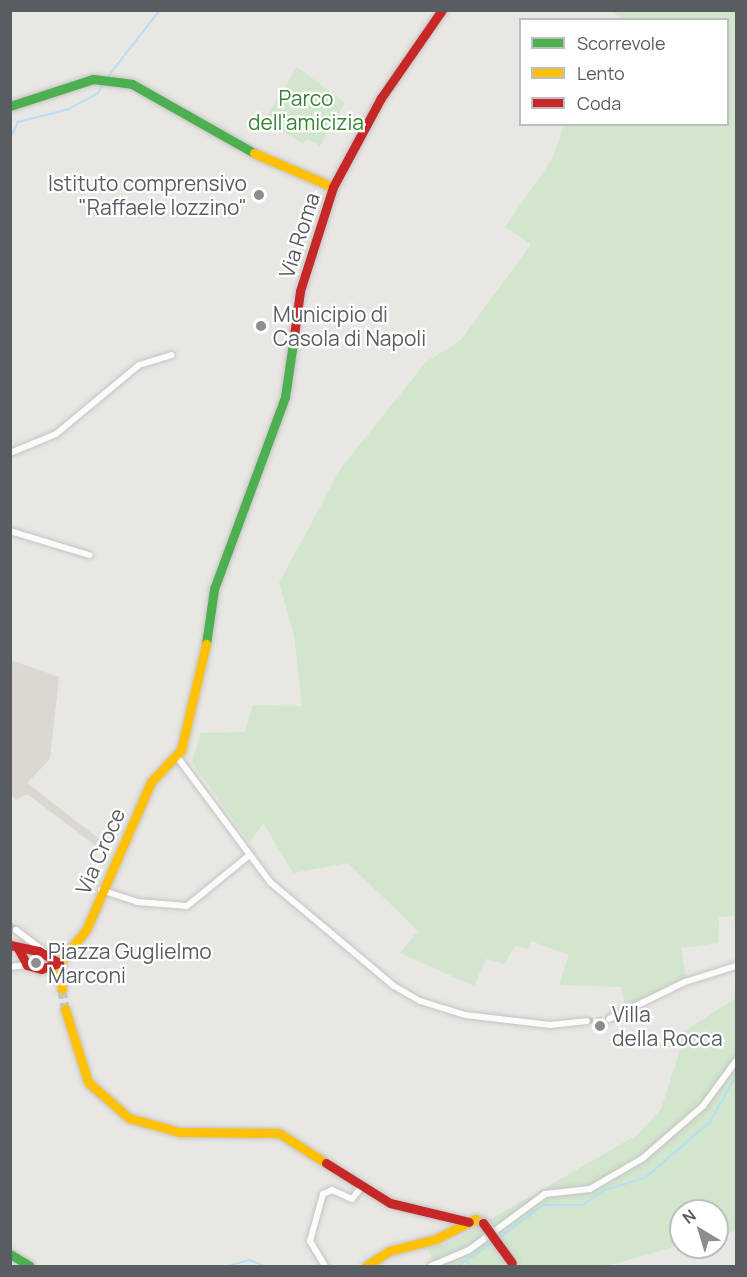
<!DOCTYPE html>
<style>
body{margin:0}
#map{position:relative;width:747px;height:1277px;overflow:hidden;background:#e9e7e3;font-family:Manrope,sans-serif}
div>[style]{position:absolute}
.education>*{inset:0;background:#dbd8d2}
.green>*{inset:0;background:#d2e5cd}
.stream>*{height:2px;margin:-1px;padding:0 1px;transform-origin:1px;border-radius:1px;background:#b4dff6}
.street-tunnel>*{height:6px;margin-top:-3px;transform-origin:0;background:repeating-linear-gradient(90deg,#c5c4c2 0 6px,transparent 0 9px)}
.secondary-tunnel>*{height:9px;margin-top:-4.5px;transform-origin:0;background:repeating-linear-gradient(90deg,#c5c4c2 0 9px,transparent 0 13.5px)}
.roads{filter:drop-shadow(0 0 2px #c4c4c3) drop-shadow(0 0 2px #c4c4c3)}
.street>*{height:6px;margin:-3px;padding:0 3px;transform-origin:3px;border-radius:3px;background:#fcfbfb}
.fast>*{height:9px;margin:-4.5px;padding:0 4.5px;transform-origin:4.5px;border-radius:4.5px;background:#4caf50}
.slow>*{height:9px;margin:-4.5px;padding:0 4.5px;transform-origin:4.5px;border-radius:4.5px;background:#ffc107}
.jam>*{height:9px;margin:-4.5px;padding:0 4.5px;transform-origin:4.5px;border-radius:4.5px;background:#c62828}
.bridges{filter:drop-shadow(0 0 2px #c5c5c5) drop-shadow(0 0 2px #c5c5c5)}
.jam-bridge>*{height:9px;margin:-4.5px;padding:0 4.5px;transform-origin:4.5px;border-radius:4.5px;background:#c62828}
.dots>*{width:16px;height:16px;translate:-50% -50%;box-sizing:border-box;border:3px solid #fff;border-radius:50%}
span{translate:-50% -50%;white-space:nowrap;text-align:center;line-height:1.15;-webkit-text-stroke:4.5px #fff;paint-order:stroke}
.park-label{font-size:21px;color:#388435}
.poi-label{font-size:21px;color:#585d61}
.right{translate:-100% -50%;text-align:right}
.left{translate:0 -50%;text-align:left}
.street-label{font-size:21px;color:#585d61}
.frame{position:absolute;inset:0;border:12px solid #585d61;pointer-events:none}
.legend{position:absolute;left:519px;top:18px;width:210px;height:108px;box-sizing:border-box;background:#fff;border:2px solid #bcbec0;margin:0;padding:8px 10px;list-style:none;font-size:18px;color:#585d61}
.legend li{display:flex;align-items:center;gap:12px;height:30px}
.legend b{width:30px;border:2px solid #bcbec0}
.north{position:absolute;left:669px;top:1199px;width:60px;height:60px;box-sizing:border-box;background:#fff;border:2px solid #bcbec0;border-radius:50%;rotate:322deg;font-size:16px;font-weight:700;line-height:24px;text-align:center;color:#585d61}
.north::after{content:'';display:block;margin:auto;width:21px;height:27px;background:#8b8d8e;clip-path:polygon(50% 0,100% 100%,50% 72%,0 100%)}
</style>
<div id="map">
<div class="education">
<div style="clip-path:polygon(11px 660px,59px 677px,50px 759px,27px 783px,111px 848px,108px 855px,27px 794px,16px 800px,11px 794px)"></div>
</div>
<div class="green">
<div style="clip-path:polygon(612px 11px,736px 11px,736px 930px,734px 916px,719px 917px,718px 943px,681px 948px,686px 977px,625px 1008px,621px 987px,559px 985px,569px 955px,531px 941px,527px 949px,515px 946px,504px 964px,486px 959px,474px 986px,400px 953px,418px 931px,348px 863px,293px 873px,263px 823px,250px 843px,192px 762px,201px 733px,245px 732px,253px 705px,302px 706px,294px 635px,279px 583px,341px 468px,426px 362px,461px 340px,531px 244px,505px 227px,552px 159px,564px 125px,728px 124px,728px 20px,622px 19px)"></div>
<div style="clip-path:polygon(297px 67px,345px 103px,320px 146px,307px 139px,303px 144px,265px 119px)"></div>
<div style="clip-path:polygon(736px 998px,736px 1230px,717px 1239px,717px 1211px,681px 1211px,681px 1245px,610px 1265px,435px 1266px,428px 1249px,453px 1241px,637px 1135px,661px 1109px,682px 1044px,678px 1035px)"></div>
</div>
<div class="stream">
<div style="left:106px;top:79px;width:88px;rotate:-52deg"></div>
<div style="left:10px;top:139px;width:19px;rotate:-65deg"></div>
<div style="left:18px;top:122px;width:53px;rotate:-14.3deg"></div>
<div style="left:69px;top:109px;width:33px;rotate:-29deg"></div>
<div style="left:98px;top:93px;width:10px;rotate:-61deg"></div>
<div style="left:498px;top:1239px;width:56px;rotate:-37.1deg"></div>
<div style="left:543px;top:1205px;width:39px"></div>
<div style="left:582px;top:1205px;width:25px;rotate:-34deg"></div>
<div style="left:603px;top:1191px;width:45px;rotate:-18deg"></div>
<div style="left:646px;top:1177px;width:84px;rotate:-40.7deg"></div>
<div style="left:710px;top:1122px;width:54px;rotate:-61deg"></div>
<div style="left:466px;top:1261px;width:8px;rotate:40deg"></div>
<div style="left:229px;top:1266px;width:21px;rotate:-17deg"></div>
<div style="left:249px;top:1260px;width:17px;rotate:21deg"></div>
<div style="left:458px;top:1266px;width:42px;rotate:-34.4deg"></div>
</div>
<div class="street-tunnel">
<div style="left:10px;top:925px;width:8px;rotate:40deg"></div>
<div style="left:587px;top:1021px;width:22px;rotate:-5deg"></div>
</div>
<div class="secondary-tunnel">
<div style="left:62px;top:989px;width:20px;rotate:81deg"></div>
</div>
<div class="roads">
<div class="street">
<div style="left:10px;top:453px;width:50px;rotate:-22.4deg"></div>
<div style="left:56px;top:434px;width:108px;rotate:-39.7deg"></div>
<div style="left:139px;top:365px;width:34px;rotate:-17deg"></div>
<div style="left:10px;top:531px;width:83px;rotate:16.9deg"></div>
<div style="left:178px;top:758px;width:154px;rotate:53.4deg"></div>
<div style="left:270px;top:882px;width:162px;rotate:40deg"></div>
<div style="left:394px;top:986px;width:30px;rotate:30deg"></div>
<div style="left:420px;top:1001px;width:47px;rotate:17.3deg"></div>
<div style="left:465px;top:1015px;width:86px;rotate:6.7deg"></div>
<div style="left:550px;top:1025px;width:37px;rotate:-6deg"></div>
<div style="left:101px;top:890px;width:38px;rotate:18deg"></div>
<div style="left:137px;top:902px;width:50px;rotate:4.6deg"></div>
<div style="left:187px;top:906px;width:77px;rotate:-39.2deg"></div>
<div style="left:16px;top:930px;width:38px;rotate:37deg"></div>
<div style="left:10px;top:967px;width:17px;rotate:-7deg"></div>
<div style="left:609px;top:1019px;width:85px;rotate:-26deg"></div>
<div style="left:685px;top:982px;width:53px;rotate:-17.4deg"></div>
<div style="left:325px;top:1266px;width:29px;rotate:-121deg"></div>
<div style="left:310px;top:1241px;width:49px;rotate:-74.5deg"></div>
<div style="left:323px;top:1194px;width:10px;rotate:-24deg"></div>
<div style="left:332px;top:1190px;width:22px;rotate:24deg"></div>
<div style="left:352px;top:1199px;width:18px;rotate:-52deg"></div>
<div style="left:431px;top:1266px;width:41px;rotate:-22.8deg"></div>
<div style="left:469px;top:1250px;width:94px;rotate:-36.4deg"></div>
<div style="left:545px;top:1194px;width:45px;rotate:-6.3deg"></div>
<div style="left:590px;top:1189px;width:61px;rotate:-30.3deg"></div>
<div style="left:643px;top:1158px;width:79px;rotate:-40.9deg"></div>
<div style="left:703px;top:1106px;width:56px;rotate:-53.7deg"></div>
</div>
<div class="fast">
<div style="left:10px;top:106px;width:87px;rotate:-18deg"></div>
<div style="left:93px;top:79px;width:39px;rotate:7deg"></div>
<div style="left:132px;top:84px;width:140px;rotate:29.5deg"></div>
<div style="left:206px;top:644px;width:56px;rotate:-81.7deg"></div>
<div style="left:214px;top:589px;width:205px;rotate:-69.7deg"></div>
<div style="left:285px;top:397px;width:55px;rotate:-81.6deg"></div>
<div style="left:10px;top:1254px;width:23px;rotate:31deg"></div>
</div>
<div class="slow">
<div style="left:254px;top:153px;width:86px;rotate:23.3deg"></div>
<div style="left:62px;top:989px;width:26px;rotate:-97deg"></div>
<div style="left:59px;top:963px;width:43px;rotate:-50.7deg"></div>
<div style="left:86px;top:930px;width:162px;rotate:-66.3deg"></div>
<div style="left:151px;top:782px;width:44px;rotate:-46.8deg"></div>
<div style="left:181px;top:750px;width:109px;rotate:-76.7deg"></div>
<div style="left:65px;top:1009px;width:77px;rotate:72.5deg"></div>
<div style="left:88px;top:1082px;width:55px;rotate:41.3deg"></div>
<div style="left:129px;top:1118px;width:53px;rotate:15.4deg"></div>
<div style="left:180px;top:1132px;width:99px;rotate:0.6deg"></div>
<div style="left:279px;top:1133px;width:56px;rotate:32.6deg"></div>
<div style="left:366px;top:1266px;width:27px;rotate:-33deg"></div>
<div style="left:389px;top:1251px;width:49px;rotate:-14.3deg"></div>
<div style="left:436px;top:1239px;width:44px;rotate:-27.1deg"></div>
<div style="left:475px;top:1219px;width:9px;rotate:27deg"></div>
</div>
<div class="jam">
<div style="left:293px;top:343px;width:52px;rotate:-82.3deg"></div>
<div style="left:300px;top:291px;width:109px;rotate:-72.4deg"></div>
<div style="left:333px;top:187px;width:101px;rotate:-61.7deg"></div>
<div style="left:381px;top:98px;width:107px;rotate:-55.3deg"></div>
<div style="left:10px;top:945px;width:30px;rotate:12deg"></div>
<div style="left:39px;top:951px;width:23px;rotate:31deg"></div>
<div style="left:59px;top:963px;width:19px;rotate:162deg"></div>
<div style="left:41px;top:969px;width:15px;rotate:-164deg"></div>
<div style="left:27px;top:965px;width:19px;rotate:-118deg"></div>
<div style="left:326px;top:1163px;width:75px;rotate:32deg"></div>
<div style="left:390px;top:1203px;width:81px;rotate:13.5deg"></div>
</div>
</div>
<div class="bridges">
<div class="jam-bridge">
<div style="left:483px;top:1223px;width:49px;rotate:54.1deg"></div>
</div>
</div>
<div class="dots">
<div style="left:259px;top:195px;background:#8b8d8e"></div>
<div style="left:261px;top:326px;background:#8b8d8e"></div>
<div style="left:36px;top:963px;background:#8b8d8e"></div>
<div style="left:600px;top:1026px;background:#8b8d8e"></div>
</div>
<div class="park-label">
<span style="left:306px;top:110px">Parco<br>dell'amicizia</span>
</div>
<div class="poi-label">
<span class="right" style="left:247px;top:195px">Istituto comprensivo<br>"Raffaele Iozzino"</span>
<span class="left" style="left:273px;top:326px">Municipio di<br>Casola di Napoli</span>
<span class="left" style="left:48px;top:963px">Piazza Guglielmo<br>Marconi</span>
<span class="left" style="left:612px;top:1026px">Villa<br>della Rocca</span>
</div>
<div class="street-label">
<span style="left:299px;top:235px;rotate:-72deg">Via Roma</span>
<span style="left:100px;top:851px;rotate:-66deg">Via Croce</span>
</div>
<div class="frame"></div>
<ul class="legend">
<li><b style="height:8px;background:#4caf50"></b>Scorrevole</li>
<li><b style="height:8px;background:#ffc107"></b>Lento</li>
<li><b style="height:8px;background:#c62828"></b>Coda</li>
</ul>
<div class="north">N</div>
</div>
